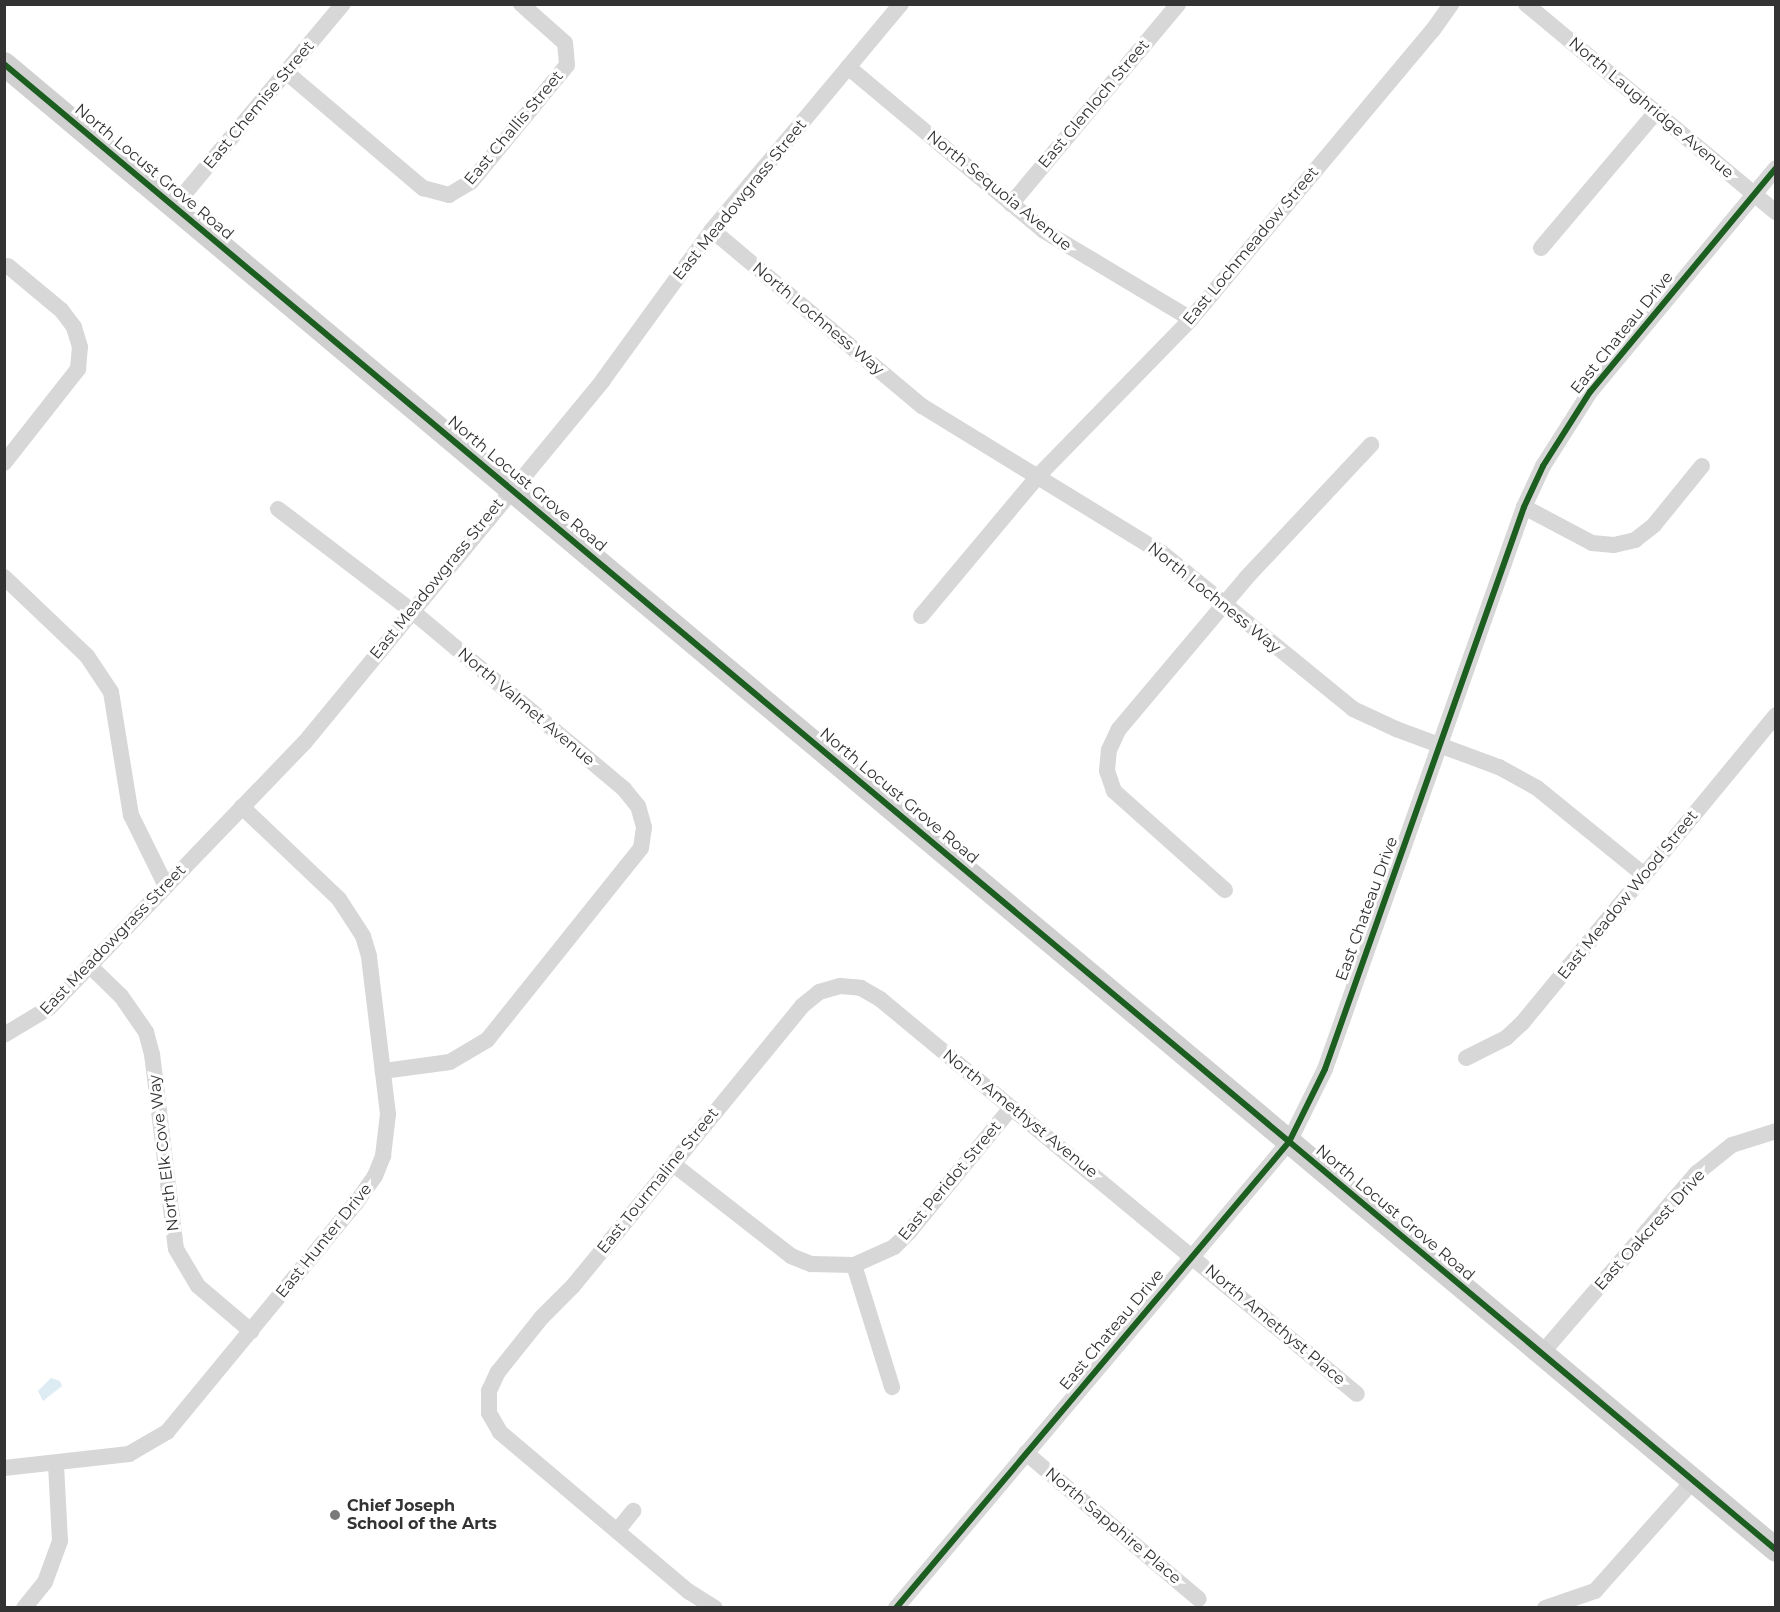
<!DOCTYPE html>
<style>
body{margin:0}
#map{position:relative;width:1780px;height:1612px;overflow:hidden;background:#fff;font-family:Montserrat,sans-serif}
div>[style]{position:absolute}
.water>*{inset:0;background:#ddebf3}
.minor>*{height:16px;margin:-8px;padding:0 8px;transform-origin:8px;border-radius:8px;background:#d7d7d7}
.secondary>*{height:24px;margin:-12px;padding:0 12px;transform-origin:12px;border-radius:12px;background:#d0d0d0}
.cycleway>*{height:6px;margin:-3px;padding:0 3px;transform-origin:3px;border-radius:3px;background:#1b5e20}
.dots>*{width:16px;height:16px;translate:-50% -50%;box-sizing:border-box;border:3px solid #fff;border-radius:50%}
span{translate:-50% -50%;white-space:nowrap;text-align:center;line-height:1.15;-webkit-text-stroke:6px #fff;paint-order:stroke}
.street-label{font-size:16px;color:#333}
.poi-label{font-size:16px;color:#333;font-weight:700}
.left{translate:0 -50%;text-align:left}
.frame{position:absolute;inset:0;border:6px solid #333;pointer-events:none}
</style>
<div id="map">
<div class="water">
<div style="clip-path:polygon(51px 1378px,60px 1381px,62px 1386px,43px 1401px,38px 1391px)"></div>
</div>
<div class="minor">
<div style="left:1526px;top:4px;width:325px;rotate:39.8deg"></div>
<div style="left:848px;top:67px;width:256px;rotate:39.9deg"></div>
<div style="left:1044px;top:231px;width:171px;rotate:30.9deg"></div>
<div style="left:286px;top:72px;width:180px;rotate:40.3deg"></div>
<div style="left:423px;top:188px;width:27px;rotate:15deg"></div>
<div style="left:449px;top:195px;width:26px;rotate:-31deg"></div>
<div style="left:471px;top:182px;width:151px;rotate:-50.6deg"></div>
<div style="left:567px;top:65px;width:22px;rotate:-95deg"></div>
<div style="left:565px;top:43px;width:59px;rotate:-138.4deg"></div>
<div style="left:1011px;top:204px;width:261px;rotate:-50.1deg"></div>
<div style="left:174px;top:206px;width:263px;rotate:-50.1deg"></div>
<div style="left:712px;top:230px;width:274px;rotate:40deg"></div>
<div style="left:922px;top:406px;width:281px;rotate:31.5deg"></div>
<div style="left:1162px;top:553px;width:247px;rotate:39.2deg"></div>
<div style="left:1353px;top:709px;width:47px;rotate:24.9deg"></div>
<div style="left:1396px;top:729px;width:110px;rotate:20.3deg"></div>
<div style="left:1499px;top:767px;width:43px;rotate:28.9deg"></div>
<div style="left:1537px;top:788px;width:138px;rotate:39.1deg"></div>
<div style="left:1541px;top:248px;width:178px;rotate:-49.8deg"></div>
<div style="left:4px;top:463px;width:120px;rotate:-51.8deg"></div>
<div style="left:78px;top:369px;width:22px;rotate:-85deg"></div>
<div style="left:80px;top:347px;width:21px;rotate:-107deg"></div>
<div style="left:74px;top:327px;width:21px;rotate:-127deg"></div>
<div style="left:61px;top:310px;width:69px;rotate:-140.3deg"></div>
<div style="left:1524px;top:507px;width:77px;rotate:27.9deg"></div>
<div style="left:1592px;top:543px;width:22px;rotate:5deg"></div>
<div style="left:1614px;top:545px;width:22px;rotate:-13deg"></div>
<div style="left:1635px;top:540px;width:24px;rotate:-38deg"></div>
<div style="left:1654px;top:525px;width:76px;rotate:-50.9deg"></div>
<div style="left:278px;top:509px;width:168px;rotate:37.3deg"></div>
<div style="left:412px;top:611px;width:277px;rotate:40deg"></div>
<div style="left:624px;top:789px;width:22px;rotate:51deg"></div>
<div style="left:638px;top:806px;width:22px;rotate:74deg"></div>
<div style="left:644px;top:827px;width:21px;rotate:98deg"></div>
<div style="left:641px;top:848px;width:246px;rotate:128.7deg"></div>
<div style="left:487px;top:1040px;width:43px;rotate:149.3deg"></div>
<div style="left:450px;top:1062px;width:68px;rotate:172.3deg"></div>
<div style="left:4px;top:577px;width:115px;rotate:43.6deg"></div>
<div style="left:87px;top:656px;width:43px;rotate:56.3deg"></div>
<div style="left:111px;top:692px;width:125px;rotate:80.8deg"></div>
<div style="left:131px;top:815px;width:79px;rotate:63.8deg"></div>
<div style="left:921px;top:616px;width:182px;rotate:-50.1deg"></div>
<div style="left:1038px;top:476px;width:219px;rotate:-45.7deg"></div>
<div style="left:1191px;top:319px;width:377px;rotate:-50.1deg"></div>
<div style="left:1433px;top:30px;width:32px;rotate:-55deg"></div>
<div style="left:1225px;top:890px;width:149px;rotate:-138.3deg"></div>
<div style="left:1114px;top:791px;width:21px;rotate:-109deg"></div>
<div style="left:1107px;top:771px;width:21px;rotate:-85deg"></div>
<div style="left:1109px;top:750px;width:23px;rotate:-65deg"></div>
<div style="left:1119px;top:729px;width:197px;rotate:-49.9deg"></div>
<div style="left:1246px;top:578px;width:183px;rotate:-46.8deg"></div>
<div style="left:90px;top:966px;width:43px;rotate:44.1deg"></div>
<div style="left:121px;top:996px;width:44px;rotate:55.2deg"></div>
<div style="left:146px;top:1032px;width:23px;rotate:75deg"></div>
<div style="left:152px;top:1054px;width:196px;rotate:83deg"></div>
<div style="left:176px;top:1249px;width:43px;rotate:59.3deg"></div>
<div style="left:198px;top:1286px;width:70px;rotate:40.3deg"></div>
<div style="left:4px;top:1035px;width:52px;rotate:-31deg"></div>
<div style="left:49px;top:1008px;width:369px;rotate:-46.1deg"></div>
<div style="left:305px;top:742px;width:469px;rotate:-50.5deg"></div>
<div style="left:603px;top:380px;width:185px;rotate:-54deg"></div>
<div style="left:712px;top:230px;width:295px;rotate:-50.1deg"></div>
<div style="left:1466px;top:1058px;width:45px;rotate:-26.6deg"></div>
<div style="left:1506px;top:1038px;width:23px;rotate:-43deg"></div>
<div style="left:1523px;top:1022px;width:398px;rotate:-50.5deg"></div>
<div style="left:673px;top:1164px;width:150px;rotate:37.9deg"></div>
<div style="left:791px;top:1256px;width:22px;rotate:22deg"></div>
<div style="left:811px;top:1264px;width:43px;rotate:1.3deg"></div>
<div style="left:854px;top:1265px;width:44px;rotate:-24.2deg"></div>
<div style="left:894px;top:1247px;width:23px;rotate:-45deg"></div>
<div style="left:910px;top:1231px;width:159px;rotate:-50.6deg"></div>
<div style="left:854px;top:1265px;width:128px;rotate:72.7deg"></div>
<div style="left:1542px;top:1353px;width:238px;rotate:-49.3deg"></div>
<div style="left:1697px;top:1173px;width:45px;rotate:-38.7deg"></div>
<div style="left:1732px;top:1145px;width:46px;rotate:-17.7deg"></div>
<div style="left:1026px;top:1453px;width:226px;rotate:40.2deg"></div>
<div style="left:4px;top:1468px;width:126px;rotate:-6.4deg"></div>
<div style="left:129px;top:1454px;width:44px;rotate:-30.1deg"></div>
<div style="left:167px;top:1432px;width:297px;rotate:-50.5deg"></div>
<div style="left:356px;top:1203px;width:33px;rotate:-55deg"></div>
<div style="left:375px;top:1176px;width:22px;rotate:-68deg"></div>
<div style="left:383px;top:1156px;width:42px;rotate:-83.2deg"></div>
<div style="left:388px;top:1114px;width:159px;rotate:-96.9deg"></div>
<div style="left:369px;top:956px;width:21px;rotate:-107deg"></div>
<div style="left:363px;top:936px;width:44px;rotate:-123deg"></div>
<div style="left:339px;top:899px;width:134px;rotate:-136.5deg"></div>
<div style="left:617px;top:1531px;width:26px;rotate:-51deg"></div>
<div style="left:24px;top:1608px;width:33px;rotate:-51deg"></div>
<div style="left:45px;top:1582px;width:44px;rotate:-69.9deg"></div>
<div style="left:60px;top:1541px;width:77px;rotate:-93deg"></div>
<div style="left:715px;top:1608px;width:31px;rotate:-148deg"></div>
<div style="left:689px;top:1592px;width:248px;rotate:-139.8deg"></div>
<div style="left:500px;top:1432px;width:22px;rotate:-120deg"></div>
<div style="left:489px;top:1413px;width:22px;rotate:-90deg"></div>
<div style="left:489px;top:1391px;width:21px;rotate:-65deg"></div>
<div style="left:498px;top:1372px;width:70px;rotate:-51.3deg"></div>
<div style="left:542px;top:1317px;width:44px;rotate:-45deg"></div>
<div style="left:573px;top:1286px;width:362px;rotate:-50.7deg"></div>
<div style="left:802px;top:1006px;width:22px;rotate:-39deg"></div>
<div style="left:819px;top:992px;width:22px;rotate:-16deg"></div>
<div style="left:840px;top:986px;width:21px;rotate:5deg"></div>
<div style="left:861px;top:988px;width:22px;rotate:30deg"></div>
<div style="left:880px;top:999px;width:619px;rotate:39.63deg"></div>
<div style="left:896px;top:1608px;width:610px;rotate:-49.86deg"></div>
<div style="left:1289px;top:1142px;width:81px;rotate:-63.7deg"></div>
<div style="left:1325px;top:1069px;width:596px;rotate:-70.5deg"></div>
<div style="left:1524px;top:507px;width:45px;rotate:-65.1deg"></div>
<div style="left:1543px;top:466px;width:88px;rotate:-57.6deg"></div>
<div style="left:1590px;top:392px;width:291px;rotate:-50.3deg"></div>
<div style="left:1545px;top:1608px;width:53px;rotate:-18.8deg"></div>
<div style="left:1595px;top:1591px;width:147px;rotate:-48.3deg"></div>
</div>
<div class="secondary">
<div style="left:4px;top:64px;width:2313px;rotate:39.98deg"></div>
</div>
<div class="cycleway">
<div style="left:4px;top:64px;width:2313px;rotate:39.98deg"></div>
<div style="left:896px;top:1608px;width:610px;rotate:-49.86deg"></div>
<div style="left:1289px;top:1142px;width:81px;rotate:-63.7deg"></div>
<div style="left:1325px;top:1069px;width:596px;rotate:-70.5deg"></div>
<div style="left:1524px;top:507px;width:45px;rotate:-65.1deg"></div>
<div style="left:1543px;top:466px;width:88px;rotate:-57.6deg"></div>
<div style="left:1590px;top:392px;width:291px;rotate:-50.3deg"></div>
</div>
<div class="dots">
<div style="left:335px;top:1515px;background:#7a7a7a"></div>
</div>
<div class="street-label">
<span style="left:1094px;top:104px;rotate:-50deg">East Glenloch Street</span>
<span style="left:259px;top:105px;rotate:-50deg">East Chemise Street</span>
<span style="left:1651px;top:108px;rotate:40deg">North Laughridge Avenue</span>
<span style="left:514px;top:128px;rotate:-50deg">East Challis Street</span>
<span style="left:154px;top:172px;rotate:40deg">North Locust Grove Road</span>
<span style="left:999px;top:191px;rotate:39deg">North Sequoia Avenue</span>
<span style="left:740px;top:200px;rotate:-51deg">East Meadowgrass Street</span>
<span style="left:1251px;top:246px;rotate:-50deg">East Lochmeadow Street</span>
<span style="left:818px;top:319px;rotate:40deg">North Lochness Way</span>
<span style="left:1622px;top:333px;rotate:-51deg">East Chateau Drive</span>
<span style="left:527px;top:484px;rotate:40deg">North Locust Grove Road</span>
<span style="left:437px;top:579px;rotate:-51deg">East Meadowgrass Street</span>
<span style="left:1214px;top:598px;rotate:39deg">North Lochness Way</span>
<span style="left:526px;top:707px;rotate:40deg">North Valmet Avenue</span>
<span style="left:899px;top:796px;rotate:40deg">North Locust Grove Road</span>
<span style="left:1628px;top:895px;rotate:-51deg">East Meadow Wood Street</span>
<span style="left:1367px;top:909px;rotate:-70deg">East Chateau Drive</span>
<span style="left:113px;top:940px;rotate:-46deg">East Meadowgrass Street</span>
<span style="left:1020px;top:1114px;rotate:39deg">North Amethyst Avenue</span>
<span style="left:164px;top:1153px;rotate:-97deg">North Elk Cove Way</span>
<span style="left:658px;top:1181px;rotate:-51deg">East Tourmaline Street</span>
<span style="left:950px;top:1181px;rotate:-50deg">East Peridot Street</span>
<span style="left:1395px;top:1213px;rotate:40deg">North Locust Grove Road</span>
<span style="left:1650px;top:1230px;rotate:-48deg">East Oakcrest Drive</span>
<span style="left:324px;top:1241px;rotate:-51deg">East Hunter Drive</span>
<span style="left:1275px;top:1325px;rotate:40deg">North Amethyst Place</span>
<span style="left:1112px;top:1330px;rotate:-50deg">East Chateau Drive</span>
<span style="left:1113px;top:1526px;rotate:40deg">North Sapphire Place</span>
</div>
<div class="poi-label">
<span class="left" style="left:347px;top:1515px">Chief Joseph<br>School of the Arts</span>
</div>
<div class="frame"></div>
</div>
